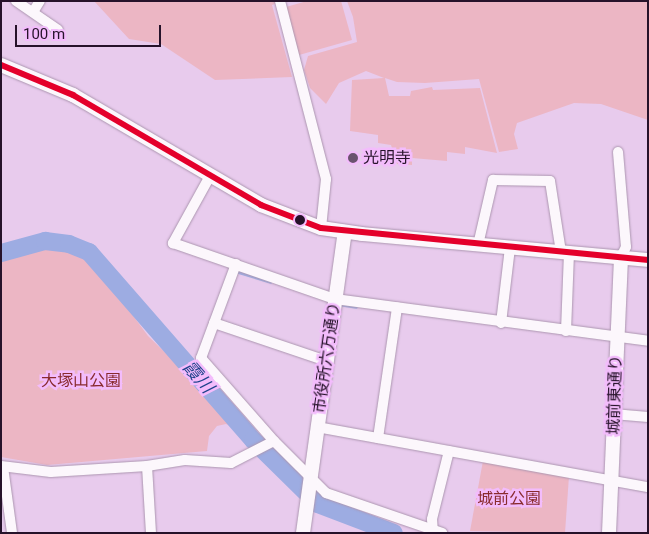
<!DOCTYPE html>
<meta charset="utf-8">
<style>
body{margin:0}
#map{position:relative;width:649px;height:534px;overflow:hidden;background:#e8cbed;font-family:Roboto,"Noto Sans JP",sans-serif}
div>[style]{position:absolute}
.green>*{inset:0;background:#ecb6c4}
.stream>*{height:3px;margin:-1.5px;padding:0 1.5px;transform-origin:1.5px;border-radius:1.5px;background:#9dace2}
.river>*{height:18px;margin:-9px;padding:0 9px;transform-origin:9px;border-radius:9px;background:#9dace2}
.roads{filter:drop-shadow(0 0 1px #ac96b0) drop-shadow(0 0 1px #ac96b0)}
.street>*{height:10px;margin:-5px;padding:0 5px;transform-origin:5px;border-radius:5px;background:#fcf7fc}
.secondary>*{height:14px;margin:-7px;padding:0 7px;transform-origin:7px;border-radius:7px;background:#fcf7fc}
.bus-1>*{height:6px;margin:-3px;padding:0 3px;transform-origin:3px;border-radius:3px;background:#e4002b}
.dots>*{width:14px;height:14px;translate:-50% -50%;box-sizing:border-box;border:2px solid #f3bcfc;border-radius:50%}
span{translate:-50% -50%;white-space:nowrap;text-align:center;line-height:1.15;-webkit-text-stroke:5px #f3bcfc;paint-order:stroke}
.poi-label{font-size:16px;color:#26122a}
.left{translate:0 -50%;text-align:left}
.street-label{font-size:16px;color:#26122a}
.park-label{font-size:16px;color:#892b2e}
.water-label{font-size:18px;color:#1d428b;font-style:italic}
.frame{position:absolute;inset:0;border:2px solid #26122a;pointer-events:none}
.scale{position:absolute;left:15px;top:25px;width:146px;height:22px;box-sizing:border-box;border:2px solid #26122a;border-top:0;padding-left:6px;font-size:15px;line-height:18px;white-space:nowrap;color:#26122a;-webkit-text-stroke:4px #f3bcfc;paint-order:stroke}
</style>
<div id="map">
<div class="green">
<div style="clip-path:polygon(94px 1px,282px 1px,272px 5px,292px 77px,215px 80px,161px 44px,129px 39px)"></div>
<div style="clip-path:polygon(307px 1px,341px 1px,352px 40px,299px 55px,286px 7px)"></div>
<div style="clip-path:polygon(347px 1px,648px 1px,648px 120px,601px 104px,574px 103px,517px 123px,514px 134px,518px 149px,499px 152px,479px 79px,425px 83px,397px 82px,385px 78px,389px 96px,410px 96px,411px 91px,432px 87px,433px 90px,480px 88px,497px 153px,465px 147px,465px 154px,447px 152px,447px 161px,412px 158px,412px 165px,397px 164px,391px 145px,378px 143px,378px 135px,350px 131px,352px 80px,384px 78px,366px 71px,339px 83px,326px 104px,310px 88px,304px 70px,308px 56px,357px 42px,353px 17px)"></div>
<div style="clip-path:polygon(50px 239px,69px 244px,88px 254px,148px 336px,239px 424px,234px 428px,226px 424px,217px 426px,209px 436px,207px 451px,47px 465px,1px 457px,1px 254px)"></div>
<div style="clip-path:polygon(483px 461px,569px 476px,565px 533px,470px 531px)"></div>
</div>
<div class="stream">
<div style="left:235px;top:271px;width:37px;rotate:17deg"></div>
<div style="left:338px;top:304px;width:18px;rotate:9deg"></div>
</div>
<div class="river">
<div style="left:1px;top:253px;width:46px;rotate:-15.3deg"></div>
<div style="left:45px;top:241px;width:24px;rotate:7deg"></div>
<div style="left:69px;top:244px;width:22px;rotate:22deg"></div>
<div style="left:89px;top:252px;width:249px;rotate:48.9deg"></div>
<div style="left:253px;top:440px;width:91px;rotate:44.6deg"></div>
<div style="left:318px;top:504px;width:81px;rotate:20.9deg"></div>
</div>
<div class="roads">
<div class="street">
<div style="left:16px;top:1px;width:51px;rotate:34.6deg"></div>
<div style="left:280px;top:1px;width:184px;rotate:75.5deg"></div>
<div style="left:326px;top:179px;width:49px;rotate:95.8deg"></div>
<div style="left:33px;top:12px;width:13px;rotate:-58deg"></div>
<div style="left:618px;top:152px;width:95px;rotate:85.2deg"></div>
<div style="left:626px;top:247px;width:11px;rotate:117deg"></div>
<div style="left:210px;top:176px;width:77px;rotate:118.9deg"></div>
<div style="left:173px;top:243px;width:171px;rotate:19.1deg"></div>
<div style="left:335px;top:299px;width:316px;rotate:7.6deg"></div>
<div style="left:478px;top:245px;width:67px;rotate:-77deg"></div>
<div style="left:493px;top:180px;width:57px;rotate:1deg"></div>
<div style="left:550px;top:181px;width:72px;rotate:81.2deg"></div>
<div style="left:236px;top:264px;width:100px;rotate:110.4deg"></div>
<div style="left:201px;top:358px;width:111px;rotate:48.7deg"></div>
<div style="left:274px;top:441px;width:74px;rotate:45deg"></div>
<div style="left:326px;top:493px;width:123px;rotate:19deg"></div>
<div style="left:214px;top:323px;width:118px;rotate:18.7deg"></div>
<div style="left:501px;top:323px;width:76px;rotate:-83.2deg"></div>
<div style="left:566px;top:331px;width:78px;rotate:-87.8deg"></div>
<div style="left:613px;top:414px;width:35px;rotate:5deg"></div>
<div style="left:317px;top:427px;width:336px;rotate:10.3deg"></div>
<div style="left:378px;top:438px;width:132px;rotate:-81.7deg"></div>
<div style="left:1px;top:466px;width:50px;rotate:6.8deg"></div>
<div style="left:51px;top:472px;width:96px;rotate:-3.6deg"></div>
<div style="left:147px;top:466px;width:38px;rotate:-9deg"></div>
<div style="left:185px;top:460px;width:46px;rotate:3.7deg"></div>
<div style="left:231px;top:463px;width:48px;rotate:-27.1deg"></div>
<div style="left:147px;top:466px;width:67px;rotate:86.6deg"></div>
<div style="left:3px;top:467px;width:67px;rotate:82.2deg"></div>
<div style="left:433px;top:533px;width:14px;rotate:-94deg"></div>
<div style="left:432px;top:519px;width:70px;rotate:-76deg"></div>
</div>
<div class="secondary">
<div style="left:1px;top:65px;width:78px;rotate:22.6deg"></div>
<div style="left:73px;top:95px;width:218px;rotate:30.3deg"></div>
<div style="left:261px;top:205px;width:64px;rotate:21deg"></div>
<div style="left:321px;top:228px;width:41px;rotate:8.3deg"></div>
<div style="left:362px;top:234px;width:287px;rotate:5.2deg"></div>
<div style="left:303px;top:533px;width:304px;rotate:-82.1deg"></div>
<div style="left:609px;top:533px;width:276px;rotate:-87.5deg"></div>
</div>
</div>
<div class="bus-1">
<div style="left:1px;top:65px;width:78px;rotate:22.6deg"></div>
<div style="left:73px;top:95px;width:218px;rotate:30.3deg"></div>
<div style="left:261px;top:205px;width:64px;rotate:21deg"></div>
<div style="left:321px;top:228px;width:329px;rotate:5.6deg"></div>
</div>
<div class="dots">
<div style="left:353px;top:158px;background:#6a536e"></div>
<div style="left:300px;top:220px;background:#26122a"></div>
</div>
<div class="poi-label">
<span class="left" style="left:363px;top:158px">光明寺</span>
</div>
<div class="street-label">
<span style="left:327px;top:358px;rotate:-82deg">市役所六万通り</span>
<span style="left:615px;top:395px;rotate:-88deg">城前東通り</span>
</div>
<div class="park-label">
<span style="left:81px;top:381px">大塚山公園</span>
<span style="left:509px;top:499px">城前公園</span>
</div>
<div class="water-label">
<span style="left:198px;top:377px;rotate:49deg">霞川</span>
</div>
<div class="frame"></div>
<div class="scale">100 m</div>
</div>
